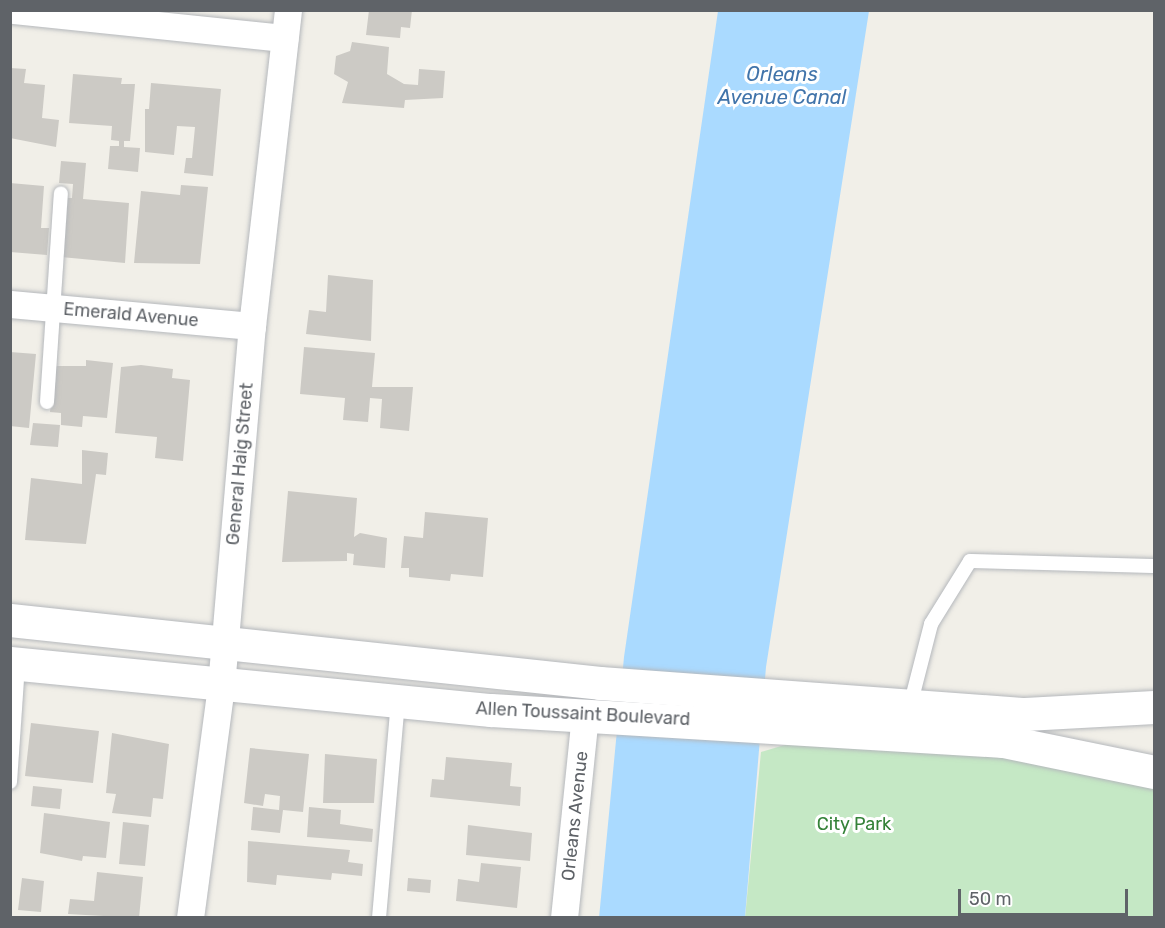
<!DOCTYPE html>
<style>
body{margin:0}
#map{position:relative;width:1165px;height:928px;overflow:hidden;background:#f1efe8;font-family:Rubik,sans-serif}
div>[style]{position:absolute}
.green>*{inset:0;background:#c5e8c5}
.water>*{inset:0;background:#aadaff}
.building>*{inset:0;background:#cccac5}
.roads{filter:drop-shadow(0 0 2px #b5b8bc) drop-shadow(0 0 2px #b5b8bc)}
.lane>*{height:14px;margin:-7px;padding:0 7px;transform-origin:7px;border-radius:7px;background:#fff}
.street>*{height:27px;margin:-13.5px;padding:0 13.5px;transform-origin:13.5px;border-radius:13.5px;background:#fff}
.secondary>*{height:33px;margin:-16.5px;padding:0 16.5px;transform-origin:16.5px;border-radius:16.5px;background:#fff}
span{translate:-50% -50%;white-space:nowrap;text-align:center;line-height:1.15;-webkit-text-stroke:6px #fff;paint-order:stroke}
.street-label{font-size:18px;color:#5f6368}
.park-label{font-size:18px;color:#348238}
.water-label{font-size:20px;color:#4174aa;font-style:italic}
.frame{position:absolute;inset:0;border:12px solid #5f6368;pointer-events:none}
.scale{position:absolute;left:958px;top:889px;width:170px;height:27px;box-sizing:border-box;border:3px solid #5f6368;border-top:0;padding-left:8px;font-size:18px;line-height:21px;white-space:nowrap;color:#5f6368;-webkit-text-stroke:4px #fff;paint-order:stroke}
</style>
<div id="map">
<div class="green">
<div style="clip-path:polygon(838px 729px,1154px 772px,1154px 917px,745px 918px,761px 752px)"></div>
</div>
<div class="water">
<div style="clip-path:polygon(718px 11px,869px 11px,766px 667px,745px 917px,599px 918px,624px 657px)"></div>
</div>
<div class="building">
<div style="clip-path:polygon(369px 10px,412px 10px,410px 28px,401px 27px,400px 38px,366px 35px)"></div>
<div style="clip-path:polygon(352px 42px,389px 47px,387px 74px,404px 84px,418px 85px,419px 69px,445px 71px,443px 98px,405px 100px,404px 108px,342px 103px,348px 82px,334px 74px,336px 56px,350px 51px)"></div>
<div style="clip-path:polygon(10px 68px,26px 69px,24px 83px,45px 85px,42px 118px,59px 120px,56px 147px,10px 138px)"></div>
<div style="clip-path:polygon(73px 74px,122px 78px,121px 84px,135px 84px,130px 141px,124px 141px,124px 147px,140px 148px,138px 172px,108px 169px,110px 146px,119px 146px,119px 141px,111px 140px,112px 126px,69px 123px)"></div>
<div style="clip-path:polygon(151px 83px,221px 89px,213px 176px,184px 173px,186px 158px,192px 158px,195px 127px,177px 126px,174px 155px,145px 152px,145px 109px,149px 109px)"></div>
<div style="clip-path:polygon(61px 161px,86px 163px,83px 199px,129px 203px,125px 263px,61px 257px,66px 198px,72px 198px,73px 184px,59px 183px)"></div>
<div style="clip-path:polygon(10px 183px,44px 186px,41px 228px,49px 228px,47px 255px,10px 252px)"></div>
<div style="clip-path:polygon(181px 185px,208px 187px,200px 264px,134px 263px,141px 191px,180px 195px)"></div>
<div style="clip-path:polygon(328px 275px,373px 280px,371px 341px,306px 334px,309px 310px,326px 312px)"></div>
<div style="clip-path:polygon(304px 347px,375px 353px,372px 387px,413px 387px,409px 431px,380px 428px,382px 399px,370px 398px,368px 422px,343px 420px,345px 398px,300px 394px)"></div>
<div style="clip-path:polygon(10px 352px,36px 354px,29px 428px,10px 426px)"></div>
<div style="clip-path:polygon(86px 360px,113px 363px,107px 418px,83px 416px,82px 427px,61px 425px,61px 413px,50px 412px,55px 366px,86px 366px)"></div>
<div style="clip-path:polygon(141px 365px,173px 369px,172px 378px,190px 380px,183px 461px,155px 458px,157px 437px,115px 433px,121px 367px)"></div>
<div style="clip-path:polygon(33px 423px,60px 425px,58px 447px,30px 445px)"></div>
<div style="clip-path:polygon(82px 450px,108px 453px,106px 475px,96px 474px,86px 544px,25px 540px,31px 478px,82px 484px)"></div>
<div style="clip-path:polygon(288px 491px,357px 498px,354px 537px,360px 533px,387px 538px,385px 568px,353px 565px,354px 554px,347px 553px,347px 561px,282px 562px)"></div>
<div style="clip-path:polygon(425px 512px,488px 518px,483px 577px,451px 574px,450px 581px,409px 577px,409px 568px,401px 568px,404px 536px,423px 538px)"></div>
<div style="clip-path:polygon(31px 723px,99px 731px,93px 783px,25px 776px)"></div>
<div style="clip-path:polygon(112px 733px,169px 744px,163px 799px,153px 798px,151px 817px,112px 813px,116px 794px,106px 793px)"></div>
<div style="clip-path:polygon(250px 748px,309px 754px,303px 812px,283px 810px,280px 833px,251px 830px,253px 807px,279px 810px,280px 796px,265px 794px,263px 806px,244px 803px)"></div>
<div style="clip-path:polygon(325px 754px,377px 759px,374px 803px,323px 803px)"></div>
<div style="clip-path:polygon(446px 757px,512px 763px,510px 786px,521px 787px,520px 806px,430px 797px,432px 779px,444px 780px)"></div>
<div style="clip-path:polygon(33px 786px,62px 789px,60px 809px,31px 806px)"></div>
<div style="clip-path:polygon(309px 807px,341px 810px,340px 824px,373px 829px,372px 842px,307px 837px)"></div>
<div style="clip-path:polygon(44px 813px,110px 822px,106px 858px,83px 856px,82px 861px,40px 853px)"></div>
<div style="clip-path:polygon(123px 822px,149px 825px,145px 866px,119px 864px)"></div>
<div style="clip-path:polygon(468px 825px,532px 833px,530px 861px,466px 855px)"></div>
<div style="clip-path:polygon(248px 841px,350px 850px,348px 862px,363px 864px,362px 876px,332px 873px,331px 880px,277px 875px,276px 885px,247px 882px)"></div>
<div style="clip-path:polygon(481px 863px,521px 867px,517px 908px,456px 901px,458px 879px,479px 882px)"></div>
<div style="clip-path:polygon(97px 872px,143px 877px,139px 918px,68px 914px,70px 899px,94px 901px)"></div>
<div style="clip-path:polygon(22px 878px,44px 881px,41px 912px,18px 910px)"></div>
<div style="clip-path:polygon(408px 878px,431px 880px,430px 893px,407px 891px)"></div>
</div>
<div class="roads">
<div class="lane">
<div style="left:47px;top:402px;width:209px;rotate:-86.2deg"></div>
<div style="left:910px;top:706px;width:85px;rotate:-75.6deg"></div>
<div style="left:931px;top:624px;width:74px;rotate:-58.2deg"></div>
<div style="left:970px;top:561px;width:184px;rotate:1.6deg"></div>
<div style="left:10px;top:782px;width:118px;rotate:-86.1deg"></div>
<div style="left:379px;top:918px;width:217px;rotate:-85deg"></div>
</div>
<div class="street">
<div style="left:13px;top:10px;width:273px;rotate:5.9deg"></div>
<div style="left:10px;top:304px;width:243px;rotate:5.2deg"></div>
<div style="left:190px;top:918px;width:234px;rotate:-82.4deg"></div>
<div style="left:221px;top:686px;width:361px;rotate:-85.1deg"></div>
<div style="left:252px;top:326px;width:318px;rotate:-83.5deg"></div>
<div style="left:564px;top:918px;width:204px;rotate:-84.1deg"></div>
</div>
<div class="secondary">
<div style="left:10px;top:620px;width:593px;rotate:6.09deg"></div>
<div style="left:600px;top:683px;width:426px;rotate:4.2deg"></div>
<div style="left:1025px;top:714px;width:129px;rotate:-3.1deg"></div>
<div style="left:10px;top:663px;width:483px;rotate:5.6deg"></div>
<div style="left:491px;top:710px;width:513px;rotate:3.46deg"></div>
<div style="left:1003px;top:741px;width:154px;rotate:11.6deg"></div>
</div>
</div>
<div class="street-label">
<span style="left:131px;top:315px;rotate:5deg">Emerald Avenue</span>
<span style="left:240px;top:464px;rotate:-85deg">General Haig Street</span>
<span style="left:583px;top:714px;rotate:3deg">Allen Toussaint Boulevard</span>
<span style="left:575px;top:816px;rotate:-84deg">Orleans Avenue</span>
</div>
<div class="park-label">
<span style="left:854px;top:824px">City Park</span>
</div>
<div class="water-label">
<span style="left:782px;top:86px">Orleans<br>Avenue Canal</span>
</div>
<div class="frame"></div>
<div class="scale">50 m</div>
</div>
